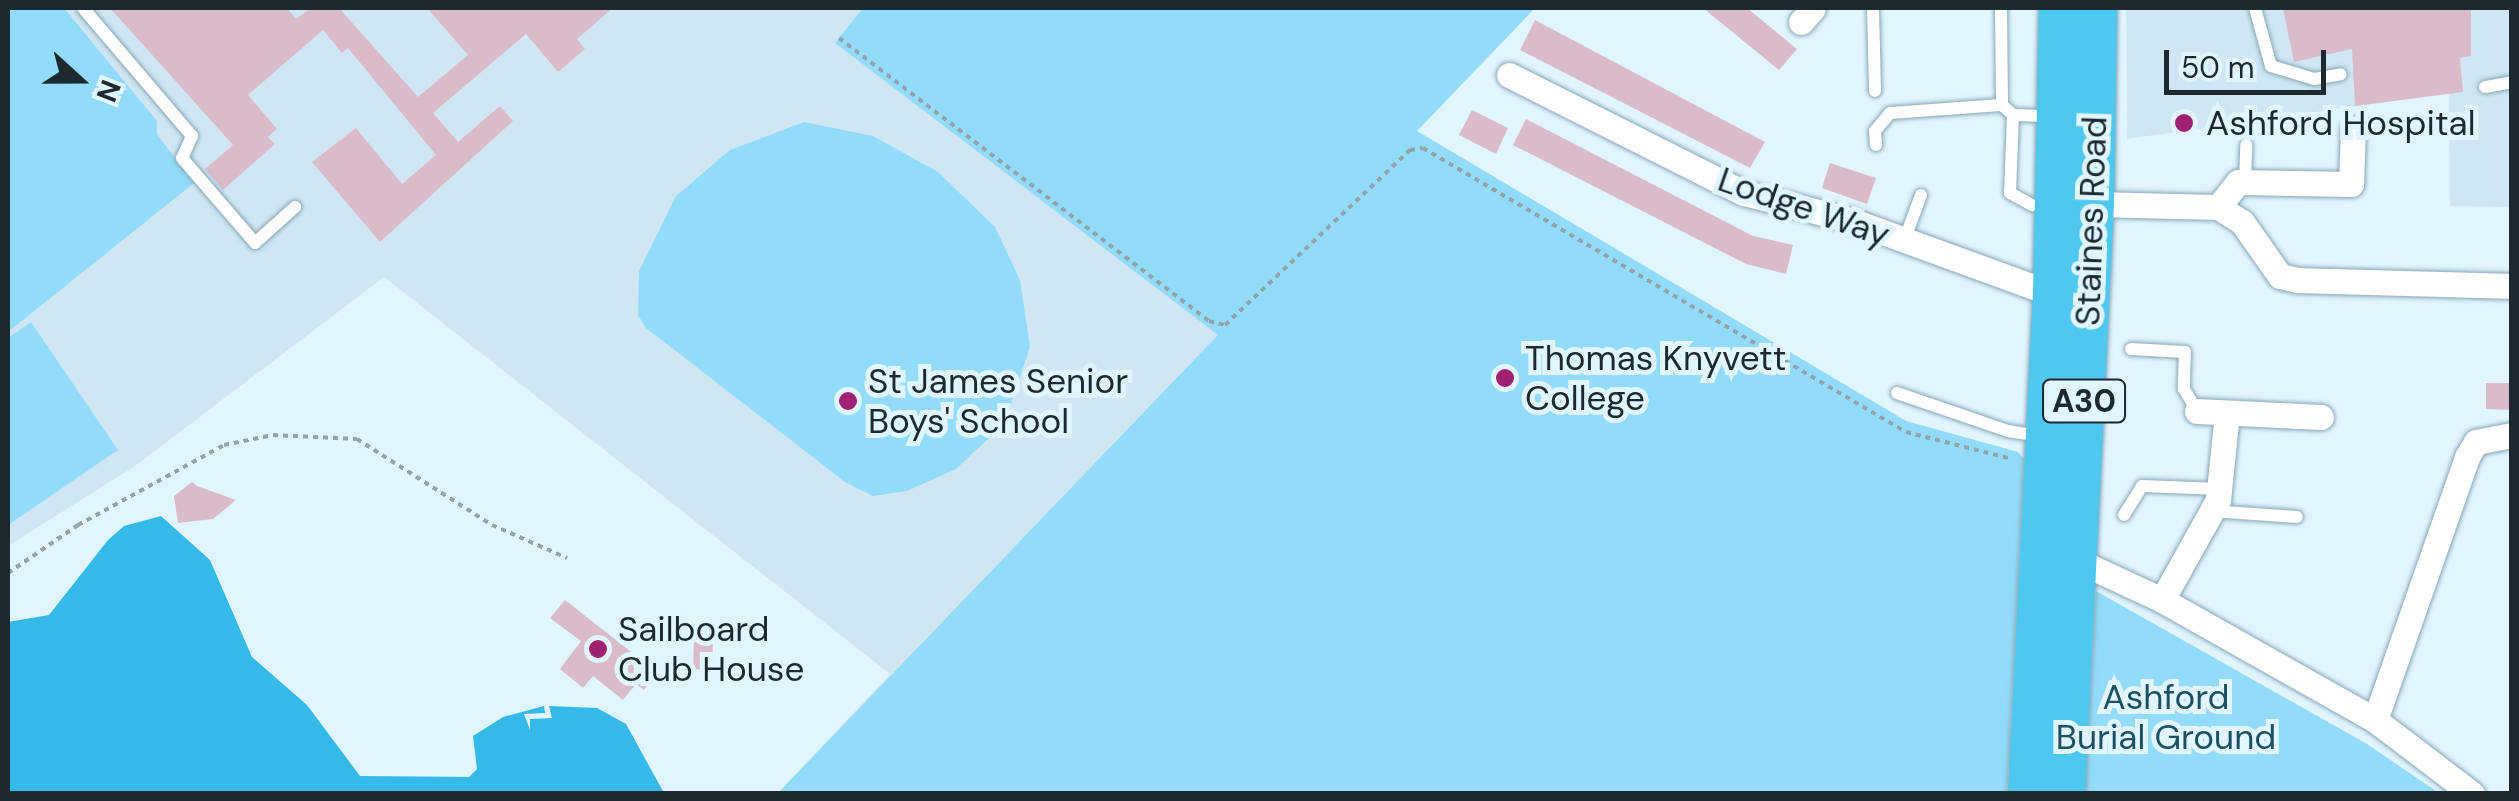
<!DOCTYPE html>
<style>
body{margin:0}
#map{position:relative;width:2519px;height:801px;overflow:hidden;background:#e1f5fe;font-family:"DM Sans",sans-serif}
div>[style]{position:absolute}
.built>*{inset:0;background:#d0e7f3}
.green>*{inset:0;background:#93dbfa}
.water>*{inset:0;background:#35b9e8}
.building>*{inset:0;background:#dabbca}
.path>*{height:4px;margin-top:-2px;transform-origin:0;background:repeating-linear-gradient(90deg,#92a3ab 0 5px,transparent 0 10px)}
.roads{filter:drop-shadow(0 0 2px #87a7b5) drop-shadow(0 0 2px #87a7b5)}
.service>*{height:12px;margin:-6px;padding:0 6px;transform-origin:6px;border-radius:6px;background:#fff}
.minor>*{height:25px;margin:-12.5px;padding:0 12.5px;transform-origin:12.5px;border-radius:12.5px;background:#fff}
.trunk>*{height:40px;margin:-20px;padding:0 20px;transform-origin:20px;border-radius:20px;background:#4ec8f0}
.dots>*{width:28px;height:28px;translate:-50% -50%;box-sizing:border-box;border:5px solid #e1f5fe;border-radius:50%}
span{translate:-50% -50%;white-space:nowrap;text-align:center;line-height:1.15;-webkit-text-stroke:10px #e1f5fe;paint-order:stroke}
.shield-label span{padding:2px 8px;background:#e1f5fe;border:2px solid;border-radius:8px;-webkit-text-stroke-width:0}
.shield-label{font-size:32px;color:#1c292f;font-weight:700}
.poi-label{font-size:35px;color:#1c292f}
.left{translate:0 -50%;text-align:left}
.street-label{font-size:35px;color:#1c292f}
.park-label{font-size:35px;color:#1c5064}
.frame{position:absolute;inset:0;border:10px solid #1c292f;pointer-events:none}
.north{position:absolute;left:30px;top:30px;width:100px;height:100px;-webkit-text-stroke:8px #e1f5fe;paint-order:stroke;rotate:111deg;font-size:28px;font-weight:700;line-height:40px;text-align:center;color:#1c292f}
.north::after{content:'';display:block;margin:auto;width:35px;height:45px;background:#1c292f;clip-path:polygon(50% 0,100% 100%,50% 72%,0 100%)}
.scale{position:absolute;left:2164px;top:50px;width:162px;height:45px;box-sizing:border-box;border:5px solid #1c292f;border-top:0;padding-left:12px;font-size:30px;line-height:35px;white-space:nowrap;color:#1c292f;-webkit-text-stroke:8px #e1f5fe;paint-order:stroke}
</style>
<div id="map">
<div class="built">
<div style="clip-path:polygon(8px 8px,1535px 8px,1417px 131px,1906px 421px,2018px 452px,2024px 459px,2007px 794px,778px 793px,890px 674px,384px 277px,135px 466px,8px 546px)"></div>
<div style="clip-path:polygon(2126px 8px,2511px 8px,2511px 207px,2450px 206px,2449px 93px,2127px 139px)"></div>
</div>
<div class="green">
<div style="clip-path:polygon(8px 8px,64px 8px,157px 121px,157px 134px,194px 183px,8px 332px)"></div>
<div style="clip-path:polygon(863px 8px,1535px 8px,1417px 131px,1906px 421px,2018px 452px,2024px 459px,2007px 793px,778px 793px,1218px 335px,835px 43px)"></div>
<div style="clip-path:polygon(804px 122px,873px 136px,938px 172px,995px 227px,1020px 280px,1030px 347px,1004px 424px,956px 469px,907px 491px,873px 496px,845px 482px,646px 328px,638px 315px,639px 271px,676px 196px,730px 150px)"></div>
<div style="clip-path:polygon(31px 322px,118px 450px,8px 525px,8px 338px)"></div>
<div style="clip-path:polygon(2096px 591px,2367px 744px,2439px 793px,2085px 793px)"></div>
</div>
<div class="water">
<div style="clip-path:polygon(161px 516px,210px 560px,252px 657px,307px 705px,360px 776px,469px 777px,477px 769px,473px 736px,503px 717px,544px 706px,545px 713px,524px 714px,530px 730px,530px 719px,552px 718px,549px 706px,597px 708px,626px 724px,664px 793px,8px 793px,8px 622px,49px 615px,108px 540px,124px 526px)"></div>
</div>
<div class="building">
<div style="clip-path:polygon(110px 8px,287px 8px,296px 19px,311px 8px,339px 8px,418px 97px,468px 55px,427px 8px,613px 8px,577px 39px,585px 49px,558px 72px,526px 34px,433px 113px,458px 142px,500px 106px,513px 121px,380px 242px,312px 162px,356px 128px,402px 184px,436px 155px,348px 48px,342px 53px,323px 30px,248px 95px,277px 129px,268px 137px,275px 144px,223px 190px,205px 169px,233px 145px)"></div>
<div style="clip-path:polygon(1703px 8px,1747px 8px,1797px 49px,1779px 70px)"></div>
<div style="clip-path:polygon(2283px 8px,2471px 8px,2471px 56px,2460px 58px,2463px 92px,2355px 106px,2352px 49px,2294px 62px)"></div>
<div style="clip-path:polygon(1535px 20px,1765px 142px,1750px 168px,1520px 50px)"></div>
<div style="clip-path:polygon(1472px 110px,1508px 128px,1496px 154px,1459px 135px)"></div>
<div style="clip-path:polygon(1526px 119px,1753px 236px,1793px 245px,1786px 274px,1746px 264px,1513px 145px)"></div>
<div style="clip-path:polygon(1830px 163px,1876px 178px,1867px 204px,1822px 188px)"></div>
<div style="clip-path:polygon(2486px 383px,2512px 383px,2512px 410px,2486px 409px)"></div>
<div style="clip-path:polygon(192px 482px,197px 486px,236px 500px,213px 519px,178px 523px,174px 496px)"></div>
<div style="clip-path:polygon(565px 600px,649px 666px,656px 675px,644px 690px,636px 684px,623px 700px,593px 676px,583px 688px,560px 669px,581px 641px,550px 618px)"></div>
<div style="clip-path:polygon(694px 642px,713px 643px,712px 670px,693px 669px)"></div>
</div>
<div class="path">
<div style="left:839px;top:38px;width:466px;rotate:37.4deg"></div>
<div style="left:1209px;top:321px;width:16px;rotate:14deg"></div>
<div style="left:1225px;top:325px;width:255px;rotate:-43.4deg"></div>
<div style="left:1410px;top:150px;width:13px;rotate:-9deg"></div>
<div style="left:1423px;top:148px;width:560px;rotate:30.46deg"></div>
<div style="left:1906px;top:432px;width:109px;rotate:14.3deg"></div>
<div style="left:8px;top:573px;width:85px;rotate:-34.4deg"></div>
<div style="left:78px;top:525px;width:166px;rotate:-28.7deg"></div>
<div style="left:224px;top:445px;width:50px;rotate:-11.5deg"></div>
<div style="left:273px;top:435px;width:84px;rotate:2.7deg"></div>
<div style="left:357px;top:439px;width:160px;rotate:32.5deg"></div>
<div style="left:492px;top:525px;width:82px;rotate:23.7deg"></div>
</div>
<div class="roads">
<div class="service">
<div style="left:83px;top:8px;width:168px;rotate:49.6deg"></div>
<div style="left:192px;top:136px;width:24px;rotate:114deg"></div>
<div style="left:182px;top:158px;width:112px;rotate:49.3deg"></div>
<div style="left:255px;top:243px;width:54px;rotate:-42deg"></div>
<div style="left:1873px;top:8px;width:83px;rotate:88.6deg"></div>
<div style="left:2001px;top:8px;width:97px;rotate:89.4deg"></div>
<div style="left:2002px;top:105px;width:15px;rotate:42deg"></div>
<div style="left:2013px;top:115px;width:37px;rotate:2deg"></div>
<div style="left:2255px;top:8px;width:60px;rotate:74.6deg"></div>
<div style="left:2271px;top:66px;width:45px;rotate:16.8deg"></div>
<div style="left:2314px;top:79px;width:27px;rotate:-10deg"></div>
<div style="left:2485px;top:87px;width:27px;rotate:-10deg"></div>
<div style="left:2013px;top:115px;width:78px;rotate:92.2deg"></div>
<div style="left:2010px;top:193px;width:25px;rotate:29deg"></div>
<div style="left:1876px;top:145px;width:14px;rotate:-94deg"></div>
<div style="left:1875px;top:131px;width:23px;rotate:-50deg"></div>
<div style="left:1890px;top:113px;width:112px;rotate:-4.1deg"></div>
<div style="left:2245px;top:182px;width:37px;rotate:-88deg"></div>
<div style="left:1904px;top:241px;width:49px;rotate:-69.7deg"></div>
<div style="left:2131px;top:349px;width:54px;rotate:3.2deg"></div>
<div style="left:2185px;top:352px;width:37px;rotate:92deg"></div>
<div style="left:2184px;top:389px;width:26px;rotate:59deg"></div>
<div style="left:1897px;top:393px;width:117px;rotate:18.9deg"></div>
<div style="left:2008px;top:431px;width:33px;rotate:9deg"></div>
<div style="left:2211px;top:511px;width:86px;rotate:4deg"></div>
<div style="left:2124px;top:515px;width:34px;rotate:-58deg"></div>
<div style="left:2142px;top:486px;width:78px;rotate:2.2deg"></div>
</div>
<div class="minor">
<div style="left:1801px;top:22px;width:18px;rotate:-49deg"></div>
<div style="left:1509px;top:75px;width:263px;rotate:26.7deg"></div>
<div style="left:1744px;top:193px;width:109px;rotate:14.3deg"></div>
<div style="left:1850px;top:220px;width:216px;rotate:20deg"></div>
<div style="left:2094px;top:204px;width:124px;rotate:1.4deg"></div>
<div style="left:2218px;top:207px;width:28px;rotate:32deg"></div>
<div style="left:2242px;top:222px;width:66px;rotate:54.9deg"></div>
<div style="left:2280px;top:276px;width:18px;rotate:13deg"></div>
<div style="left:2298px;top:280px;width:214px;rotate:1.6deg"></div>
<div style="left:2218px;top:207px;width:32px;rotate:-51deg"></div>
<div style="left:2238px;top:182px;width:113px;rotate:1deg"></div>
<div style="left:2351px;top:184px;width:55px;rotate:-87.9deg"></div>
<div style="left:2197px;top:411px;width:124px;rotate:2.8deg"></div>
<div style="left:2076px;top:560px;width:95px;rotate:24.9deg"></div>
<div style="left:2162px;top:600px;width:244px;rotate:29.4deg"></div>
<div style="left:2375px;top:720px;width:122px;rotate:37.3deg"></div>
<div style="left:2162px;top:600px;width:115px;rotate:-60.8deg"></div>
<div style="left:2218px;top:500px;width:87px;rotate:-84.1deg"></div>
<div style="left:2375px;top:720px;width:279px;rotate:-70.7deg"></div>
<div style="left:2467px;top:457px;width:17px;rotate:-59deg"></div>
<div style="left:2476px;top:442px;width:37px;rotate:-11deg"></div>
</div>
<div class="trunk">
<div style="left:2028px;top:794px;width:501px;rotate:-87.14deg"></div>
<div style="left:2053px;top:294px;width:286px;rotate:-88.8deg"></div>
<div style="left:2065px;top:794px;width:591px;rotate:-87.19deg"></div>
<div style="left:2094px;top:204px;width:196px;rotate:-89.1deg"></div>
</div>
</div>
<div class="dots">
<div style="left:2184px;top:123px;background:#a02072"></div>
<div style="left:1505px;top:378px;background:#a02072"></div>
<div style="left:848px;top:401px;background:#a02072"></div>
<div style="left:598px;top:649px;background:#a02072"></div>
</div>
<div class="shield-label">
<span style="left:2084px;top:401px">A30</span>
</div>
<div class="poi-label">
<span class="left" style="left:2206px;top:123px">Ashford Hospital</span>
<span class="left" style="left:1525px;top:378px">Thomas Knyvett<br>College</span>
<span class="left" style="left:868px;top:401px">St James Senior<br>Boys' School</span>
<span class="left" style="left:618px;top:649px">Sailboard<br>Club House</span>
</div>
<div class="street-label">
<span style="left:1804px;top:207px;rotate:19deg">Lodge Way</span>
<span style="left:2091px;top:221px;rotate:-88deg">Staines Road</span>
</div>
<div class="park-label">
<span style="left:2166px;top:717px">Ashford<br>Burial Ground</span>
</div>
<div class="frame"></div>
<div class="north">N</div>
<div class="scale">50 m</div>
</div>
